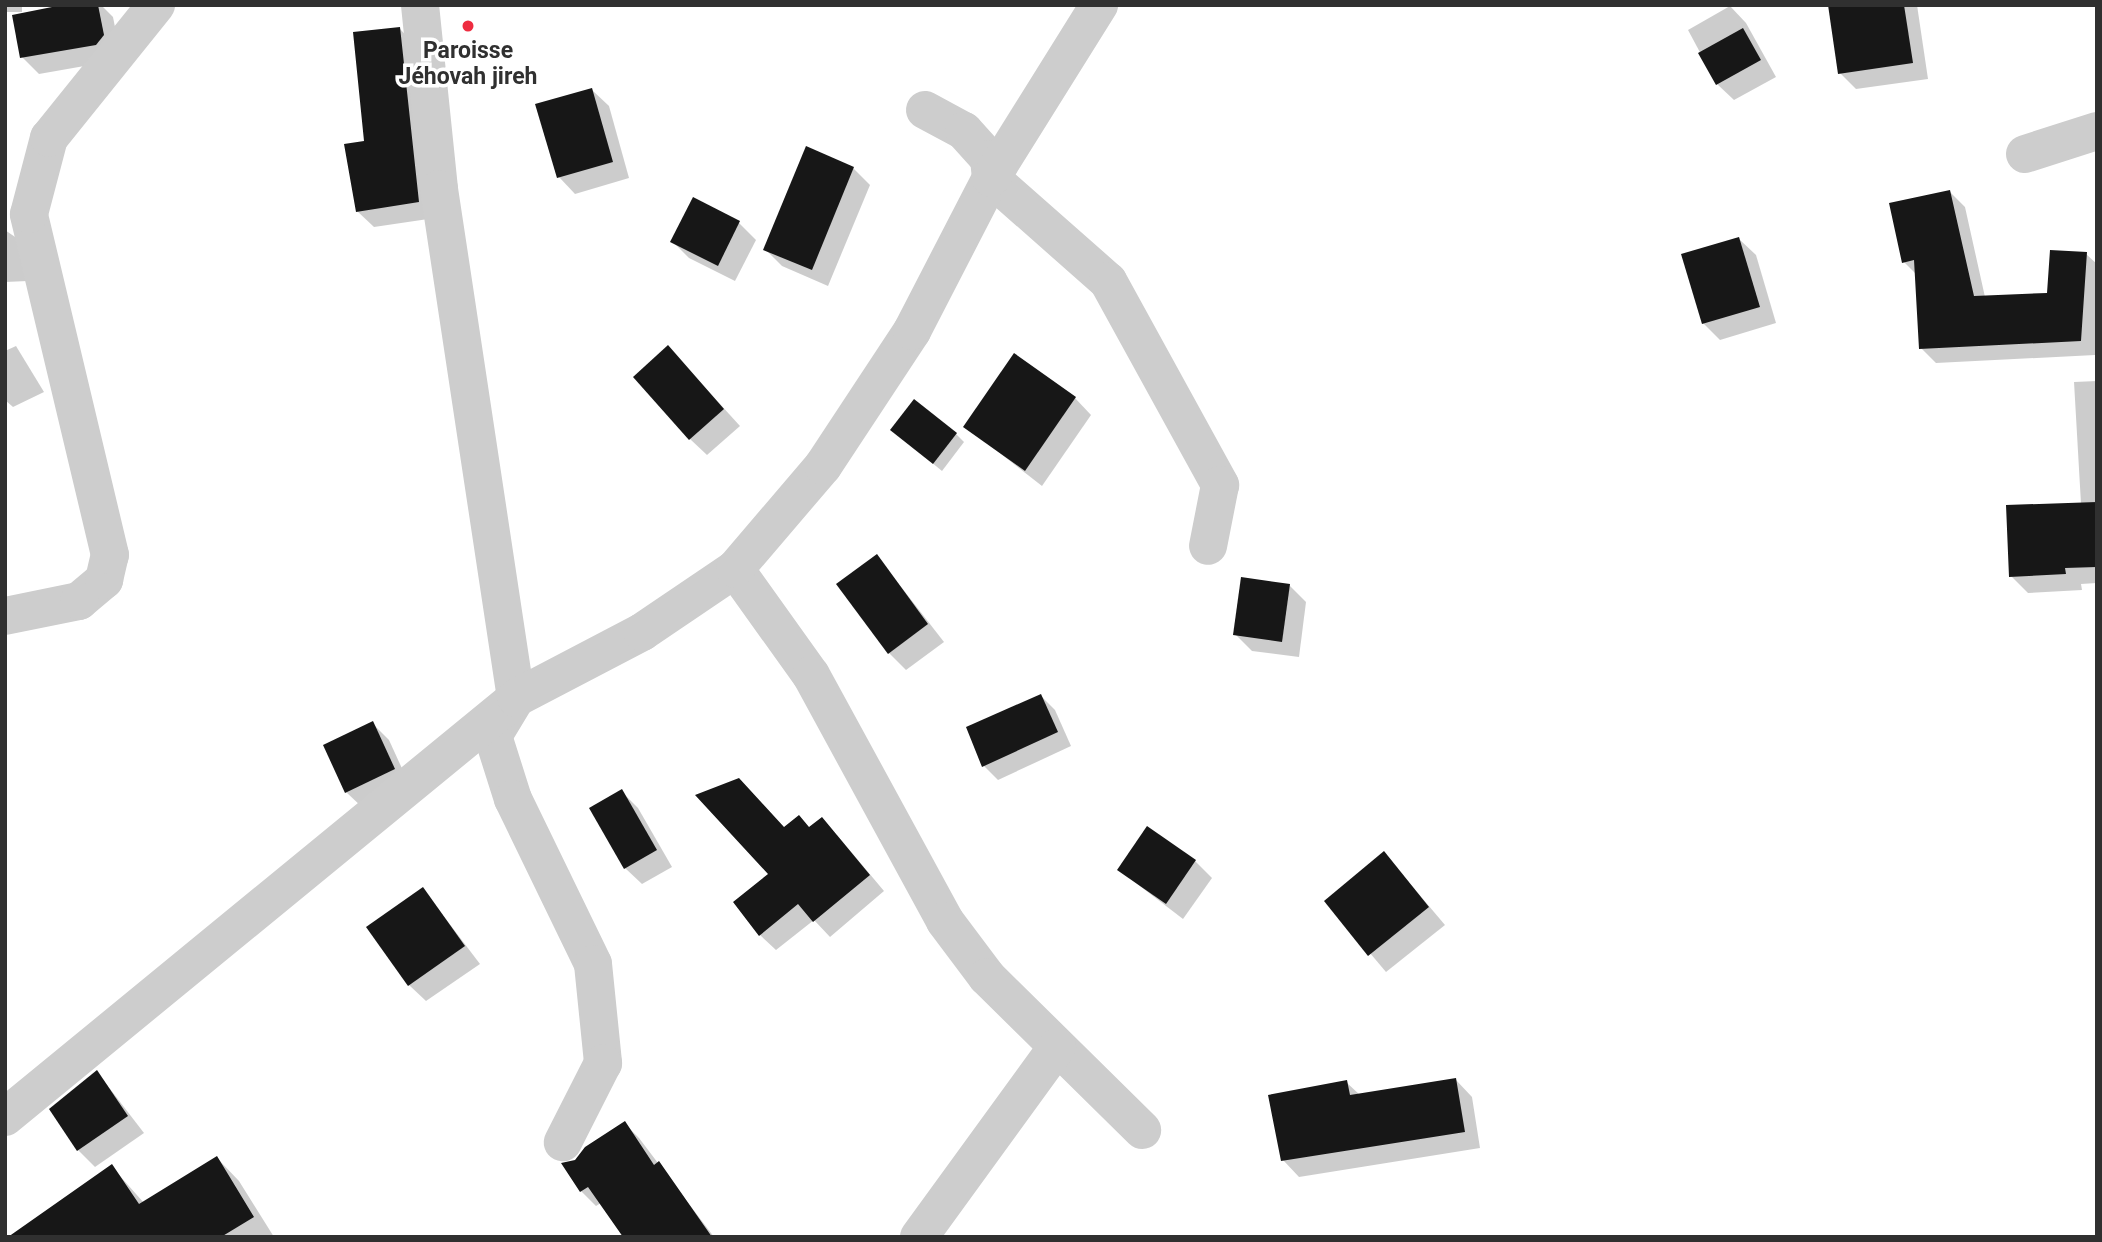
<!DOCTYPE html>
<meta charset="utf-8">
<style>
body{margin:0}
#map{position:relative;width:2102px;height:1242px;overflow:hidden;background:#fff;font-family:Roboto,sans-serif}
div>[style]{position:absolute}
.shadow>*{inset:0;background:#0003}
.building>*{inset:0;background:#171717}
.minor>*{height:38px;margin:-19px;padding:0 19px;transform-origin:19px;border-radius:19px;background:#cdcdcd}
.dots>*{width:19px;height:19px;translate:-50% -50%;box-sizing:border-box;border:4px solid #fff;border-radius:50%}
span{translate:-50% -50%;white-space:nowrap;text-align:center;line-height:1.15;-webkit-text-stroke:7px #fff;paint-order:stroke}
.poi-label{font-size:23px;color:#303030;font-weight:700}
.frame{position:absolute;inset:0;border:7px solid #303030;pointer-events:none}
</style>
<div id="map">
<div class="shadow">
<div style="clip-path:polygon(5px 5px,22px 5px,22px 12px,5px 12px)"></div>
<div style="clip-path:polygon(72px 5px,101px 5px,113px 17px,120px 52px,113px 61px,39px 74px,22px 57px)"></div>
<div style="clip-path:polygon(1830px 5px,1917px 5px,1928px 79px,1856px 89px,1840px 73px)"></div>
<div style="clip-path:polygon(1730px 6px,1746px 23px,1776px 77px,1734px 100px,1717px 84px,1688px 30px)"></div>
<div style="clip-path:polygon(400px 29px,416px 46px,435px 218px,374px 227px,357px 211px,366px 142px)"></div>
<div style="clip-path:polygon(592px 90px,609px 106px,629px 178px,575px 194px,559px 177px)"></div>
<div style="clip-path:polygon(853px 168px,870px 185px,828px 286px,782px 266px,765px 249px)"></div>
<div style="clip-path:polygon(1950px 192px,1965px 207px,1985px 297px,2049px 295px,2086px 254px,2097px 264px,2095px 355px,1936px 363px,1921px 348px,1916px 274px,1904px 262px)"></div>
<div style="clip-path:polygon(693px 199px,739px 223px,756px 240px,735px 281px,689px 258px,672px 241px)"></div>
<div style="clip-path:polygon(5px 230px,18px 239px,28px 281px,5px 282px)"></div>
<div style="clip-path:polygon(1739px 239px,1756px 255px,1776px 323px,1720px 340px,1703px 323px)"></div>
<div style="clip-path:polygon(16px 346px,44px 392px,13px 407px,5px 400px,5px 351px)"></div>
<div style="clip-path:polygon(668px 347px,740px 426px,707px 455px,690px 439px)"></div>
<div style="clip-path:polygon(2097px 381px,2097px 583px,2081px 584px,2082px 590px,2028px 593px,2011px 576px,2081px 504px,2074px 382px)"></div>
<div style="clip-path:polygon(1075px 398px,1091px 415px,1042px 486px,965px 426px)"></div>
<div style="clip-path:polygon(892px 430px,956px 434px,964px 442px,942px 471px)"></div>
<div style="clip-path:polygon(877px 556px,944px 642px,906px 670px,889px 653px)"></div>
<div style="clip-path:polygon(1289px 585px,1306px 602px,1299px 657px,1252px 651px,1235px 634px)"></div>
<div style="clip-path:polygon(1041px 696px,1055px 710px,1071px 746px,998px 780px,984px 766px)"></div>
<div style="clip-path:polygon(372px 723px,389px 740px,410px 786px,363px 808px,346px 792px)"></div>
<div style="clip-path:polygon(621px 791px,638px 808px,672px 867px,642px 884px,625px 868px)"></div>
<div style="clip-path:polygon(785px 829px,837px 835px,884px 891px,830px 937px,814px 920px,776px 950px,760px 935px,770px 874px)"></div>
<div style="clip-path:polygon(1384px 853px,1445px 925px,1386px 972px,1326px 901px)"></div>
<div style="clip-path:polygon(1195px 861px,1212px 878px,1183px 919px,1119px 870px)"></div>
<div style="clip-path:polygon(423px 889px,480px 964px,426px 1001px,409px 985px)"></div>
<div style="clip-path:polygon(97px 1072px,144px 1133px,95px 1167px,78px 1150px)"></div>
<div style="clip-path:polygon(1456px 1080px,1472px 1097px,1480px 1148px,1299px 1177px,1283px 1160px,1346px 1082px,1360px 1095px)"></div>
<div style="clip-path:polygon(624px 1123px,639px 1138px,714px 1237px,625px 1237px,601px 1203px,596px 1206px,581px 1191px,564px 1164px,577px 1161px)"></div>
<div style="clip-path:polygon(217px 1158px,239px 1181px,274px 1237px,22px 1237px,112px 1167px,144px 1203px)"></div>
</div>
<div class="building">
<div style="clip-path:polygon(62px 5px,98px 5px,104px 35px,96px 45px,20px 58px,12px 15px)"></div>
<div style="clip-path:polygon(1828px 5px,1904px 5px,1913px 63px,1838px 74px)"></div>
<div style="clip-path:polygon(400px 27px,419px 202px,356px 212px,344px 144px,364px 141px,353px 32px)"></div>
<div style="clip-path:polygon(1743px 28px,1761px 60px,1716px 85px,1698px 53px)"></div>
<div style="clip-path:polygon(592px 88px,613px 162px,557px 178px,535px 104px)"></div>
<div style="clip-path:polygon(806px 146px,854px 167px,812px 270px,763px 250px)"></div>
<div style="clip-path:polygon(1950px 190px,1974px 296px,2047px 293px,2050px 250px,2087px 252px,2081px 341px,1919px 349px,1914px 260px,1902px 263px,1889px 203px)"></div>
<div style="clip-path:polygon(693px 197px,740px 221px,718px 266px,670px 242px)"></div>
<div style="clip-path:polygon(1739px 237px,1760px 307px,1702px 324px,1681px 254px)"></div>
<div style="clip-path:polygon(668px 345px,724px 409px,689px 440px,633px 377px)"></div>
<div style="clip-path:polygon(1014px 353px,1076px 397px,1025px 471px,963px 427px)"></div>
<div style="clip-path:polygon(914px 399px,957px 433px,933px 464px,890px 430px)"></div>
<div style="clip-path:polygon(2097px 502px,2097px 567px,2065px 568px,2066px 574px,2009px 577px,2006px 505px)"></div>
<div style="clip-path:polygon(877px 554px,928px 624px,888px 654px,836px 584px)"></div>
<div style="clip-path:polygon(1241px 577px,1290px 584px,1282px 642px,1233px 635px)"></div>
<div style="clip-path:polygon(1041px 694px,1058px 732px,982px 767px,966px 727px)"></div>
<div style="clip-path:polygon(373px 721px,395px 769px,345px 793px,323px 745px)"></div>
<div style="clip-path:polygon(739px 778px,784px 827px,799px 815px,809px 827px,822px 817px,870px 875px,813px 922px,798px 904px,759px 936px,733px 902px,768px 874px,695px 795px)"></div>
<div style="clip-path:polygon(622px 789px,657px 850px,624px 869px,589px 808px)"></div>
<div style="clip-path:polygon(1147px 826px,1196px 860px,1166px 904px,1117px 870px)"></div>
<div style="clip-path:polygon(1384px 851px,1429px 907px,1368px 956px,1324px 901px)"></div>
<div style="clip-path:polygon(423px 887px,465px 946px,408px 986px,366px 927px)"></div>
<div style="clip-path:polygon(97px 1070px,128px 1116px,77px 1151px,49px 1109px)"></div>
<div style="clip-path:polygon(1456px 1078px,1465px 1132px,1281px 1161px,1268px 1095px,1347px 1080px,1350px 1095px)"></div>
<div style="clip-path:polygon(625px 1121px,654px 1165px,659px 1161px,712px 1237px,623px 1237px,588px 1187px,580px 1192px,561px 1163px,575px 1160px,585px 1147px)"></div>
<div style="clip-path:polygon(217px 1156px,254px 1217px,221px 1237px,8px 1237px,112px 1164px,139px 1204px)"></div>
</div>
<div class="minor">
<div style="left:420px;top:5px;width:185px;rotate:84.1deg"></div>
<div style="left:439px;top:189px;width:515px;rotate:81.4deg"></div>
<div style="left:516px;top:698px;width:44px;rotate:121.2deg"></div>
<div style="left:493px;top:736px;width:66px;rotate:72.4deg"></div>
<div style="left:513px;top:799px;width:183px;rotate:64.1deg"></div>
<div style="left:593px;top:964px;width:100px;rotate:84.2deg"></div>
<div style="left:603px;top:1063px;width:89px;rotate:116.9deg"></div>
<div style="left:925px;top:110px;width:44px;rotate:28.3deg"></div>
<div style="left:964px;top:131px;width:38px;rotate:48deg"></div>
<div style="left:989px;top:159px;width:19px;rotate:84deg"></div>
<div style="left:991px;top:178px;width:156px;rotate:41.4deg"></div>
<div style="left:1108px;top:281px;width:233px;rotate:61.2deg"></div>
<div style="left:1220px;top:485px;width:62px;rotate:101.1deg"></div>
<div style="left:2025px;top:154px;width:76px;rotate:-17.7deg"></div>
<div style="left:735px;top:569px;width:130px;rotate:54.4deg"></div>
<div style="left:811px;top:675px;width:280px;rotate:61.4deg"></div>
<div style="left:945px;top:921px;width:70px;rotate:53.1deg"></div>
<div style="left:987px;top:977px;width:218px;rotate:44.6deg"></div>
<div style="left:5px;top:616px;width:76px;rotate:-11.5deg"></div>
<div style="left:79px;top:601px;width:33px;rotate:-40deg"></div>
<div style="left:104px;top:580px;width:26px;rotate:-77deg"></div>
<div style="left:110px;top:555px;width:350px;rotate:-103.4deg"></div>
<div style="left:29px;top:214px;width:79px;rotate:-75.3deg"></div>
<div style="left:49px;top:138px;width:171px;rotate:-51.2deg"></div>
<div style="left:5px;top:1117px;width:661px;rotate:-39.35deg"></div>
<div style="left:516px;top:698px;width:142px;rotate:-27.6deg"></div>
<div style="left:642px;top:632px;width:112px;rotate:-34.1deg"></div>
<div style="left:735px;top:569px;width:135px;rotate:-49.5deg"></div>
<div style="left:823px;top:466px;width:162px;rotate:-56.6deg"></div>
<div style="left:912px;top:331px;width:172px;rotate:-62.7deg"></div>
<div style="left:991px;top:178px;width:204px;rotate:-58deg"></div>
<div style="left:919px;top:1237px;width:235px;rotate:-54deg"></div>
</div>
<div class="dots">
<div style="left:468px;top:26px;background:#ee2c40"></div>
</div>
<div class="poi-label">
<span style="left:468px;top:64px">Paroisse<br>Jéhovah jireh</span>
</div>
<div class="frame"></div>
</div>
